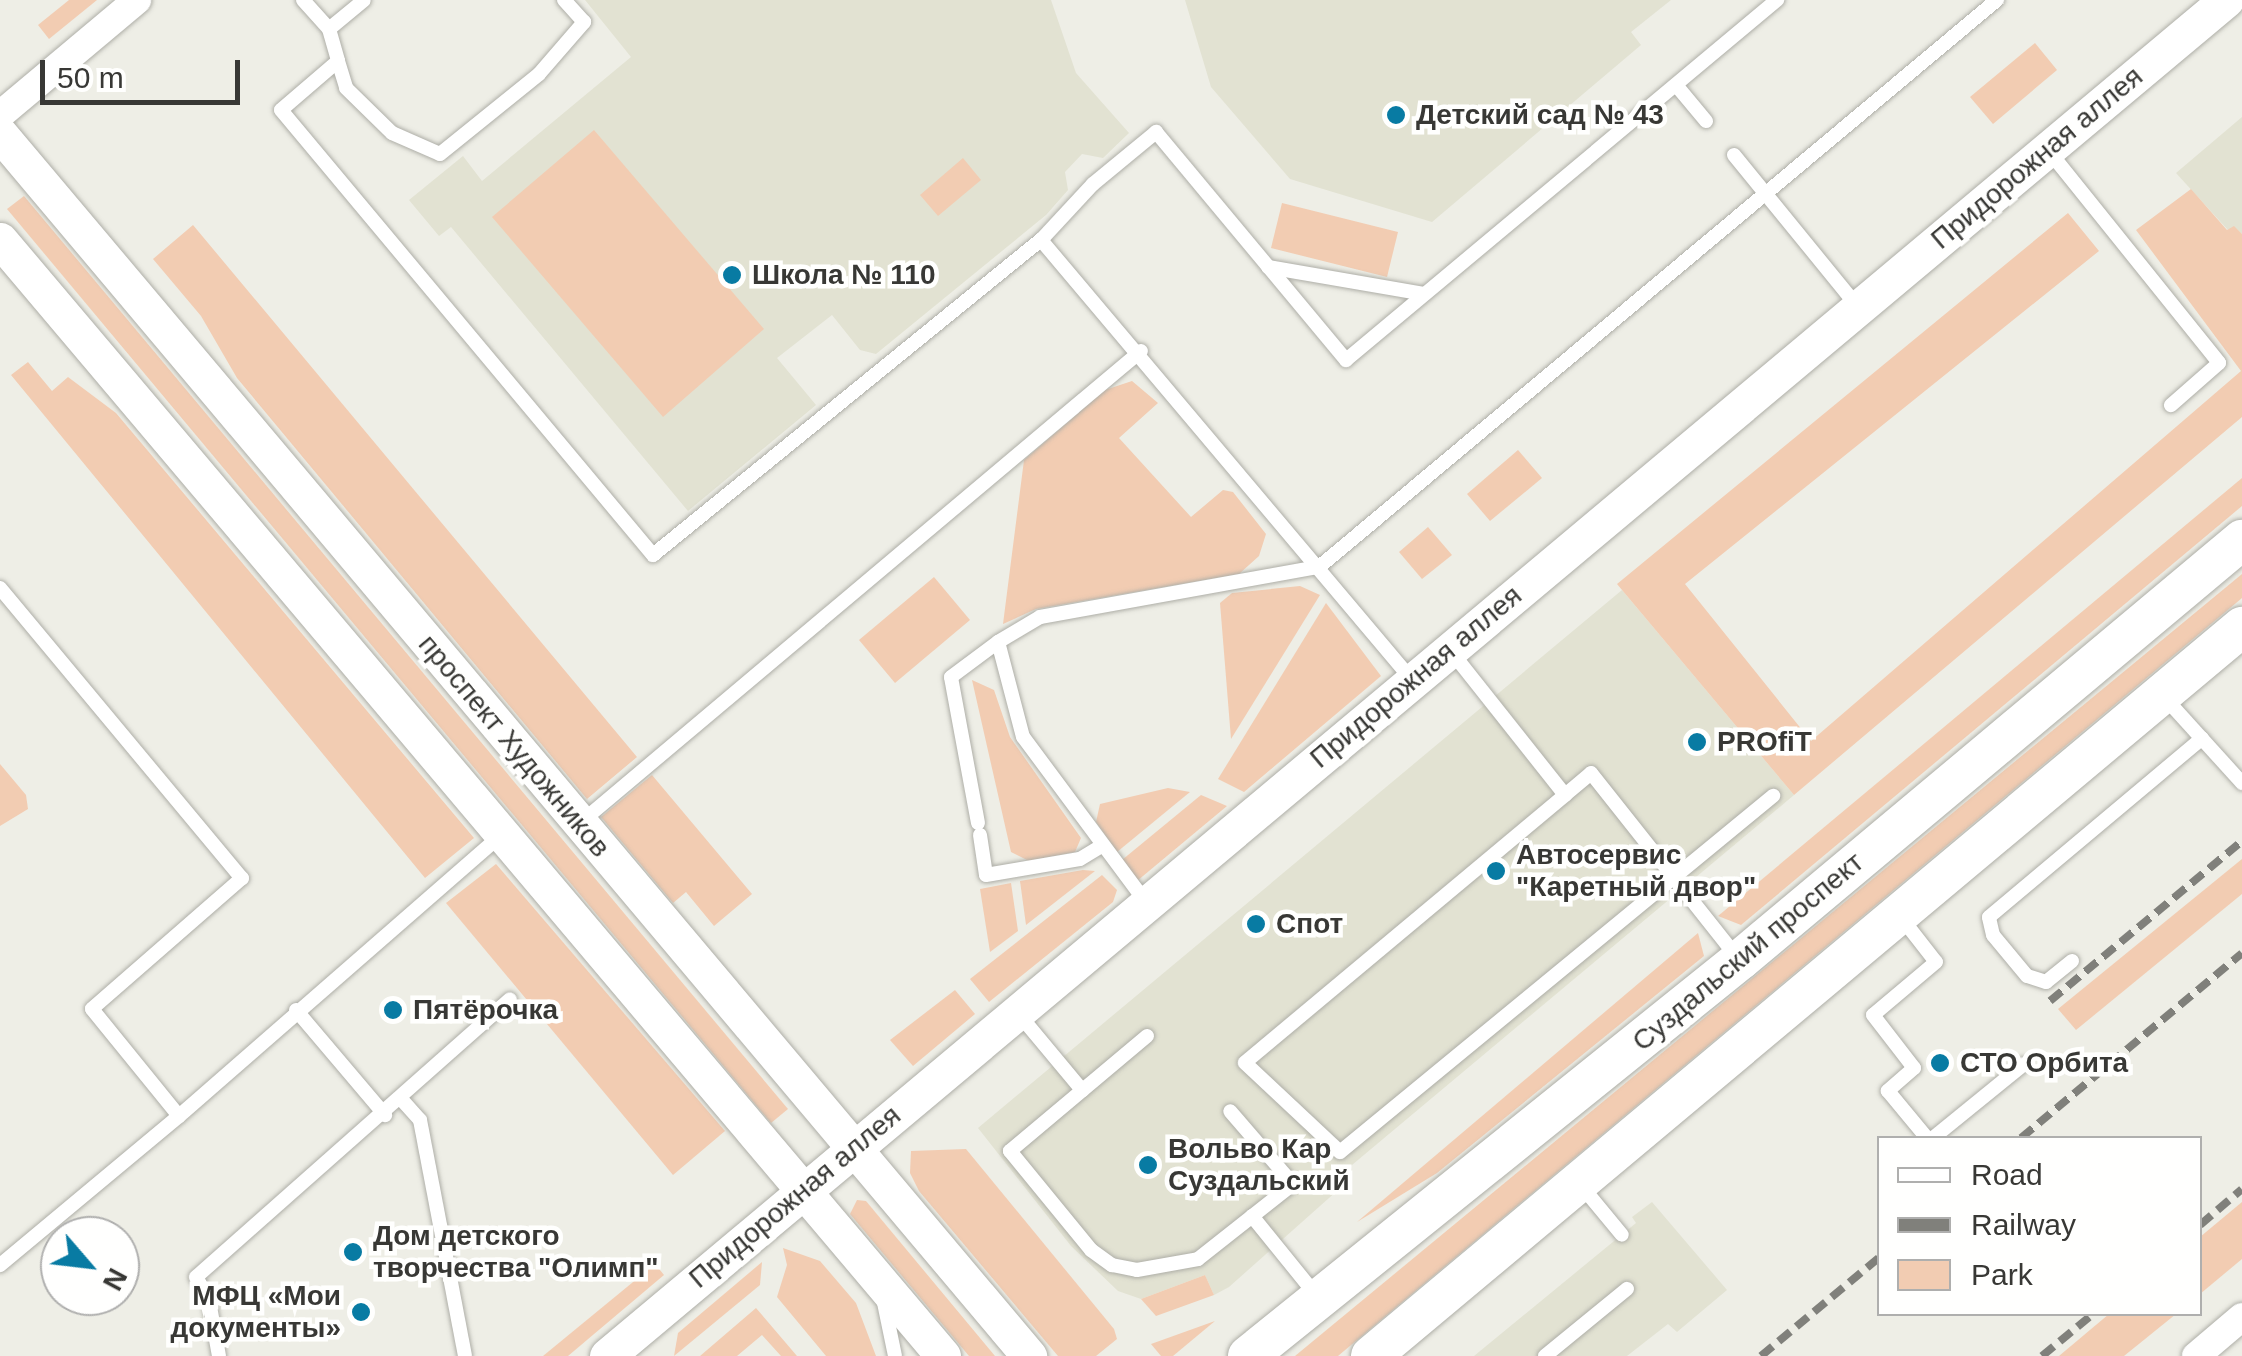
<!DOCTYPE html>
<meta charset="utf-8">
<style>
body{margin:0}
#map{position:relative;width:2242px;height:1356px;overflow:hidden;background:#eeeee6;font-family:Arial,sans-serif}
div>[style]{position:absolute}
.built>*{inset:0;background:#e2e2d2}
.green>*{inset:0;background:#f2ccb2}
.roads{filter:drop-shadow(0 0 2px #aeaea7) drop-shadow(0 0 2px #aeaea7)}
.service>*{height:14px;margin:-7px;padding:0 7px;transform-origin:7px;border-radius:7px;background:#fff}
.minor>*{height:28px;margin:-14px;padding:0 14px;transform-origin:14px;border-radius:14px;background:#fff}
.tertiary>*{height:35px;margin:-17.5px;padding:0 17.5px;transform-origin:17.5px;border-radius:17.5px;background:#fff}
.secondary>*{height:40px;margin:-20px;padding:0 20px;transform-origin:20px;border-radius:20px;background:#fff}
.rail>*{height:8px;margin-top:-4px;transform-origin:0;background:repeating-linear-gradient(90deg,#80807b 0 15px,transparent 0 23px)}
.dots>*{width:28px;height:28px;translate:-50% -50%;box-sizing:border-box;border:5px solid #fffffe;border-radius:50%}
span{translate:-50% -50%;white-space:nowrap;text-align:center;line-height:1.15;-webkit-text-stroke:9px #fffffe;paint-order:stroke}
.poi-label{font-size:28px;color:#383835;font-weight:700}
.left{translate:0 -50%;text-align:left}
.right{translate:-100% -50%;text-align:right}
.street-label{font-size:28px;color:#383835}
.legend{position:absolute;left:1877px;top:1136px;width:325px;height:180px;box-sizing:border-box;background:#fffffe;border:2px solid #afafae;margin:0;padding:12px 18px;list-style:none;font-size:30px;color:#383835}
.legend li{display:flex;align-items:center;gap:20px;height:50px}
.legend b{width:50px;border:2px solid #afafae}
.north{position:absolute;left:40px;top:1216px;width:100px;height:100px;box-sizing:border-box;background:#fffffe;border:2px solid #afafae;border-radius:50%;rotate:118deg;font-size:28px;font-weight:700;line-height:40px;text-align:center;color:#383835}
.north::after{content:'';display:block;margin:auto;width:35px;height:45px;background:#087ba3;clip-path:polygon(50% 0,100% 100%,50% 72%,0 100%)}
.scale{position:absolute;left:40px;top:60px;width:200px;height:45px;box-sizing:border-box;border:5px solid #383835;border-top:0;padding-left:12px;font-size:30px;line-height:35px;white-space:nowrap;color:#383835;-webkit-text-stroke:8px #fffffe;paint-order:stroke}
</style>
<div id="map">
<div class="built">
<div style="clip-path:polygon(585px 0,1051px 0,1076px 73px,1129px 133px,1103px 158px,1082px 154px,1065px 172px,1068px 190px,1046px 215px,876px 354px,860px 350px,832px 315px,777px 358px,816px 405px,688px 511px,451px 227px,439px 236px,409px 200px,463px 156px,482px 181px,631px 57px)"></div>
<div style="clip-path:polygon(1185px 0,1671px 0,1631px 32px,1641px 45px,1432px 222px,1290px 179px,1211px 87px)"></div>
<div style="clip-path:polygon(2242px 117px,2242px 234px,2234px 227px,2228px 230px,2176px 173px)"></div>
<div style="clip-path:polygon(1622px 590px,1794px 795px,1340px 1175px,1347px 1182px,1229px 1287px,1214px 1295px,1205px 1275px,1141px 1299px,1118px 1291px,1071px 1246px,978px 1128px)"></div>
<div style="clip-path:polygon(1652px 1202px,1727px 1290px,1677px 1332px,1668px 1324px,1627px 1356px,1474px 1356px,1636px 1223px,1632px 1217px)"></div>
</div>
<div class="green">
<div style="clip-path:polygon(69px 0,97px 0,49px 39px,38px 25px)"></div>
<div style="clip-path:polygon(2035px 43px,2057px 70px,1993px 124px,1970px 97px)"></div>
<div style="clip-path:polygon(594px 130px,764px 329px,663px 417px,492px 217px)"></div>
<div style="clip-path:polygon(963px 158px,981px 180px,938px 216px,920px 195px)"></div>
<div style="clip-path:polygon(2191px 189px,2227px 230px,2234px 226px,2242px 234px,2242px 417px,1794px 795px,1617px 584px,2068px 213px,2099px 251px,1685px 584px,1811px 741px,2241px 371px,2136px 230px)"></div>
<div style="clip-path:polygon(24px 196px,788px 1109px,771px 1123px,7px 209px)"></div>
<div style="clip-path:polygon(1282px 203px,1398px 232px,1387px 277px,1271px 248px)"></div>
<div style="clip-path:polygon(193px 225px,637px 757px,587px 799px,237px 378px,201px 316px,153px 259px)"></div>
<div style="clip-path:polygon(28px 362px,52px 391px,68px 377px,116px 413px,474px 838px,425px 878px,11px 375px)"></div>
<div style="clip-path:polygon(1132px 381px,1158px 403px,1119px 438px,1191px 517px,1223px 490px,1233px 492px,1266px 534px,1259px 556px,1239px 574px,1036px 609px,1003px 624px,1024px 460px,1105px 390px)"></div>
<div style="clip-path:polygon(1518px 450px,1542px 478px,1490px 521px,1467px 494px)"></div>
<div style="clip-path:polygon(2242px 478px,2242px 506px,1741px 925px,1718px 916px)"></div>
<div style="clip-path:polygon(1428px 527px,1452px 555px,1422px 579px,1399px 552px)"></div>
<div style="clip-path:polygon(2242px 574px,2242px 598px,1338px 1356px,1295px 1356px)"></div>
<div style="clip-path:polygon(934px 577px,970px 620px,895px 683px,859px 640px)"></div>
<div style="clip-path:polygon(1300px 586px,1320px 595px,1231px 739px,1220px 603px,1232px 593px)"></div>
<div style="clip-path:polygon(1326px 603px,1381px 676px,1244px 792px,1218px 779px)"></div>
<div style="clip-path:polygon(972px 680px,994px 690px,1010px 737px,1081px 838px,1075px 852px,1029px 861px,1011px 852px)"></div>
<div style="clip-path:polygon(0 764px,26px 795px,28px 809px,0 826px)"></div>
<div style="clip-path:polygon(652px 775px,752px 894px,714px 926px,686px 892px,673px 903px,601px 817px)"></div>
<div style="clip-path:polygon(1168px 788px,1190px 792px,1117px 852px,1096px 822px,1100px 804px)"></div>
<div style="clip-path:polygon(1201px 795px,1227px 806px,1137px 881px,1122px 860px)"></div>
<div style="clip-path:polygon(2242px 859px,2242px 894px,2076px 1030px,2058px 1009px)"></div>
<div style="clip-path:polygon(496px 864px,725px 1131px,673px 1175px,446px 903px)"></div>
<div style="clip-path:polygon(1083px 870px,1095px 871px,1026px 925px,1020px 881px)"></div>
<div style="clip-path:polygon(1102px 875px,1117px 890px,1113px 902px,989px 1002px,970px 979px)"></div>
<div style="clip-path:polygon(1011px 883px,1018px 931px,990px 952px,980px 889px)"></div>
<div style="clip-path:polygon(1698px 933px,1704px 956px,1437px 1173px,1357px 1222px)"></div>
<div style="clip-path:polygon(955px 990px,975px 1014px,913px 1066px,890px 1040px)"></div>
<div style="clip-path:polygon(966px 1149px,1114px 1329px,1117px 1339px,1096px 1356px,1058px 1356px,919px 1191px,910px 1173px,911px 1151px)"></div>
<div style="clip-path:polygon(857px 1200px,866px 1201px,995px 1356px,969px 1356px,850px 1214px)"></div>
<div style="clip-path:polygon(2242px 1202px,2242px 1259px,2200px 1294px,2200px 1237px)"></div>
<div style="clip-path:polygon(783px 1248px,820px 1261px,856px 1303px,876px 1356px,826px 1356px,777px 1297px,787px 1265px)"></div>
<div style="clip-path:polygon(762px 1262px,760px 1285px,674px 1356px,678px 1333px)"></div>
<div style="clip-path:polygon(655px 1264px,664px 1275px,568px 1356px,543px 1356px)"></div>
<div style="clip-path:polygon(1205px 1275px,1214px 1295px,1156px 1316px,1141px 1299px)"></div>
<div style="clip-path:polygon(756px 1308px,797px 1356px,781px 1356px,762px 1335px,737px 1356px,700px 1356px)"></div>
<div style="clip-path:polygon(2109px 1314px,2176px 1314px,2124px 1356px,2059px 1356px)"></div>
<div style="clip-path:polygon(1215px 1321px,1173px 1356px,1161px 1356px,1151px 1344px)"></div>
</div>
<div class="roads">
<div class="service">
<div style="left:303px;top:0;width:39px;rotate:48deg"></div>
<div style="left:329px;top:29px;width:33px;rotate:74deg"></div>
<div style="left:338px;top:61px;width:75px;rotate:139.3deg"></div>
<div style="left:281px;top:110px;width:580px;rotate:50.11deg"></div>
<div style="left:653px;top:555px;width:500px;rotate:-39.1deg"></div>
<div style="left:1041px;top:240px;width:76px;rotate:-47.1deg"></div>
<div style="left:1093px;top:184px;width:82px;rotate:-39.5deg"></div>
<div style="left:1156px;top:132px;width:297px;rotate:50.2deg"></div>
<div style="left:1346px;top:360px;width:562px;rotate:-39.87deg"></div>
<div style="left:329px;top:29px;width:45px;rotate:-39.6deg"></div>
<div style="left:338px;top:61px;width:28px;rotate:73deg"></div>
<div style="left:346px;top:88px;width:64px;rotate:44.4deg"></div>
<div style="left:392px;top:133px;width:52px;rotate:23.6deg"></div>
<div style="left:440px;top:154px;width:127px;rotate:-38.9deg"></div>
<div style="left:539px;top:74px;width:69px;rotate:-49.1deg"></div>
<div style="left:584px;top:22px;width:30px;rotate:-132deg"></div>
<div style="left:1676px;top:85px;width:47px;rotate:50.2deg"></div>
<div style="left:2048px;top:150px;width:273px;rotate:51.2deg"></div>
<div style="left:2219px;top:363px;width:64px;rotate:138.8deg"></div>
<div style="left:1734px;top:155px;width:196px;rotate:50.8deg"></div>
<div style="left:1041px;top:240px;width:576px;rotate:49.86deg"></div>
<div style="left:1268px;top:267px;width:158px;rotate:9.8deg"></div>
<div style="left:0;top:588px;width:378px;rotate:50.2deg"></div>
<div style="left:242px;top:878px;width:199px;rotate:138.9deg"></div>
<div style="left:92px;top:1009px;width:138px;rotate:50.9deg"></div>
<div style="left:179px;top:1116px;width:233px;rotate:140.2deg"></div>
<div style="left:1450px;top:650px;width:185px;rotate:51.6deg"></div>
<div style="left:1565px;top:795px;width:417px;rotate:140.1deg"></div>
<div style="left:1245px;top:1063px;width:130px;rotate:43.1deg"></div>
<div style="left:1340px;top:1152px;width:561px;rotate:-39.43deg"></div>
<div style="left:2165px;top:698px;width:115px;rotate:47.8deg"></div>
<div style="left:1565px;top:795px;width:34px;rotate:-40deg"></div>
<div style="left:1591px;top:773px;width:235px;rotate:51.6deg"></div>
<div style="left:580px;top:823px;width:733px;rotate:-40.08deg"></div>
<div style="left:978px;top:823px;width:148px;rotate:-100.5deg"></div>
<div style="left:951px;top:677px;width:59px;rotate:-36.7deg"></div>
<div style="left:980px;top:835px;width:40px;rotate:81.5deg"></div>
<div style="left:986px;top:875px;width:95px;rotate:-9.7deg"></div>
<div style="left:1080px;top:859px;width:26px;rotate:-31deg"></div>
<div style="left:1145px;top:901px;width:204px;rotate:-126.6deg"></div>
<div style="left:1023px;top:737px;width:98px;rotate:-104.7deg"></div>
<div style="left:998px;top:642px;width:49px;rotate:-30.8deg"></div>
<div style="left:1040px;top:617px;width:283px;rotate:-10.2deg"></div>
<div style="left:1319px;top:567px;width:884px;rotate:-39.91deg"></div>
<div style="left:1900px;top:916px;width:58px;rotate:52deg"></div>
<div style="left:1936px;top:962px;width:82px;rotate:139.9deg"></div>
<div style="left:1873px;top:1015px;width:67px;rotate:52.3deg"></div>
<div style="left:1914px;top:1068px;width:35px;rotate:139deg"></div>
<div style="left:1888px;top:1091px;width:61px;rotate:50.3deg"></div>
<div style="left:2072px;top:961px;width:33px;rotate:141deg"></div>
<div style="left:2046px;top:982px;width:20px;rotate:-162deg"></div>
<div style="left:2027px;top:976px;width:53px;rotate:-129.7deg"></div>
<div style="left:1993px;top:935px;width:18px;rotate:-103deg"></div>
<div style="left:1989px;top:917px;width:278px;rotate:-40deg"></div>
<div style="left:296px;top:1010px;width:138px;rotate:49.7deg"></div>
<div style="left:1017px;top:1012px;width:102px;rotate:50.2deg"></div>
<div style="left:1147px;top:1036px;width:179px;rotate:140deg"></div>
<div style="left:1010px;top:1151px;width:128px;rotate:50.7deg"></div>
<div style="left:1091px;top:1250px;width:26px;rotate:36deg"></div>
<div style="left:1112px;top:1265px;width:25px;rotate:11deg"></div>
<div style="left:1137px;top:1270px;width:62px;rotate:-10.2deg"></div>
<div style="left:1198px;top:1259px;width:121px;rotate:-38.3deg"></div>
<div style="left:1293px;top:1184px;width:96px;rotate:-130.8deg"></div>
<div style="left:402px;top:1100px;width:27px;rotate:48deg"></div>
<div style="left:420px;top:1120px;width:240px;rotate:79.2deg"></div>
<div style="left:179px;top:1116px;width:426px;rotate:-41.1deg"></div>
<div style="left:1933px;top:1138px;width:117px;rotate:-39.1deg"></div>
<div style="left:1579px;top:1183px;width:67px;rotate:50.4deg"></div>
<div style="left:1252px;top:1216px;width:102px;rotate:51deg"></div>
<div style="left:883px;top:1298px;width:59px;rotate:78.3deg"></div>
<div style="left:219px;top:1356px;width:56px;rotate:-100.3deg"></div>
<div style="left:209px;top:1301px;width:27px;rotate:-118deg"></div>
<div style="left:196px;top:1277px;width:419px;rotate:-41.5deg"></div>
<div style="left:1545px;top:1356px;width:106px;rotate:-39.3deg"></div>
</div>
<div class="minor">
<div style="left:0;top:115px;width:179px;rotate:-40deg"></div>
<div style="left:2196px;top:1356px;width:60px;rotate:-40.3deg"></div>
</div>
<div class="tertiary">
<div style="left:0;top:134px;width:1598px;rotate:49.9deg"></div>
<div style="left:0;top:240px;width:1461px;rotate:49.8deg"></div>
<div style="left:607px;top:1356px;width:2112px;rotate:-39.95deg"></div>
</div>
<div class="secondary">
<div style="left:1248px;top:1356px;width:632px;rotate:-38.83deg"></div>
<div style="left:1740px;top:960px;width:655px;rotate:-39.92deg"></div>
<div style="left:1371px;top:1356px;width:1136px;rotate:-39.93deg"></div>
</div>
</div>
<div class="rail">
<div style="left:2050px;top:1001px;width:250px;rotate:-39.8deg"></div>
<div style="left:2021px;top:1138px;width:288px;rotate:-39.9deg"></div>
<div style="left:2200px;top:1225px;width:55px;rotate:-40.6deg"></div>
<div style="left:1761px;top:1356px;width:155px;rotate:-39.8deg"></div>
<div style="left:2042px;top:1356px;width:66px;rotate:-39.5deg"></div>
</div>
<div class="dots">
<div style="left:1396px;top:115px;background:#087ba3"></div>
<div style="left:732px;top:275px;background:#087ba3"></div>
<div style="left:1697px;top:742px;background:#087ba3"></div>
<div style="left:1496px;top:871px;background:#087ba3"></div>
<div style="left:1256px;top:924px;background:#087ba3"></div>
<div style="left:393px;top:1010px;background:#087ba3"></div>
<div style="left:1940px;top:1063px;background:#087ba3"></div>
<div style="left:1148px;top:1165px;background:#087ba3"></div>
<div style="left:353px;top:1252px;background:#087ba3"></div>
<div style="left:361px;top:1312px;background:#087ba3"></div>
</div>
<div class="poi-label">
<span class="left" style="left:1416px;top:115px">Детский сад № 43</span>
<span class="left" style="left:752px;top:275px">Школа № 110</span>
<span class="left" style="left:1717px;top:742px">PROfiT</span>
<span class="left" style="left:1516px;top:871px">Автосервис<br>"Каретный двор"</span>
<span class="left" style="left:1276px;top:924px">Спот</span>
<span class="left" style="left:413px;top:1010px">Пятёрочка</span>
<span class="left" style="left:1960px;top:1063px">СТО Орбита</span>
<span class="left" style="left:1168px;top:1165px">Вольво Кар<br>Суздальский</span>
<span class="left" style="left:373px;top:1252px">Дом детского<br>творчества "Олимп"</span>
<span class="right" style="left:341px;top:1312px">МФЦ «Мои<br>документы»</span>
</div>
<div class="street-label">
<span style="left:2037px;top:158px;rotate:-40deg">Придорожная аллея</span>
<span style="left:1416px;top:677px;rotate:-40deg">Придорожная аллея</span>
<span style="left:514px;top:746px;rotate:50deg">проспект Художников</span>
<span style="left:1748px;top:952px;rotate:-40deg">Суздальский проспект</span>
<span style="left:795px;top:1197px;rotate:-40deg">Придорожная аллея</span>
</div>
<ul class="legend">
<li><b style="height:12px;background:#fff"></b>Road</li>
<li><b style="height:12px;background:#80807b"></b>Railway</li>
<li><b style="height:28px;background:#f2ccb2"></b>Park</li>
</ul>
<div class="north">N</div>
<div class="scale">50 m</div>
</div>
